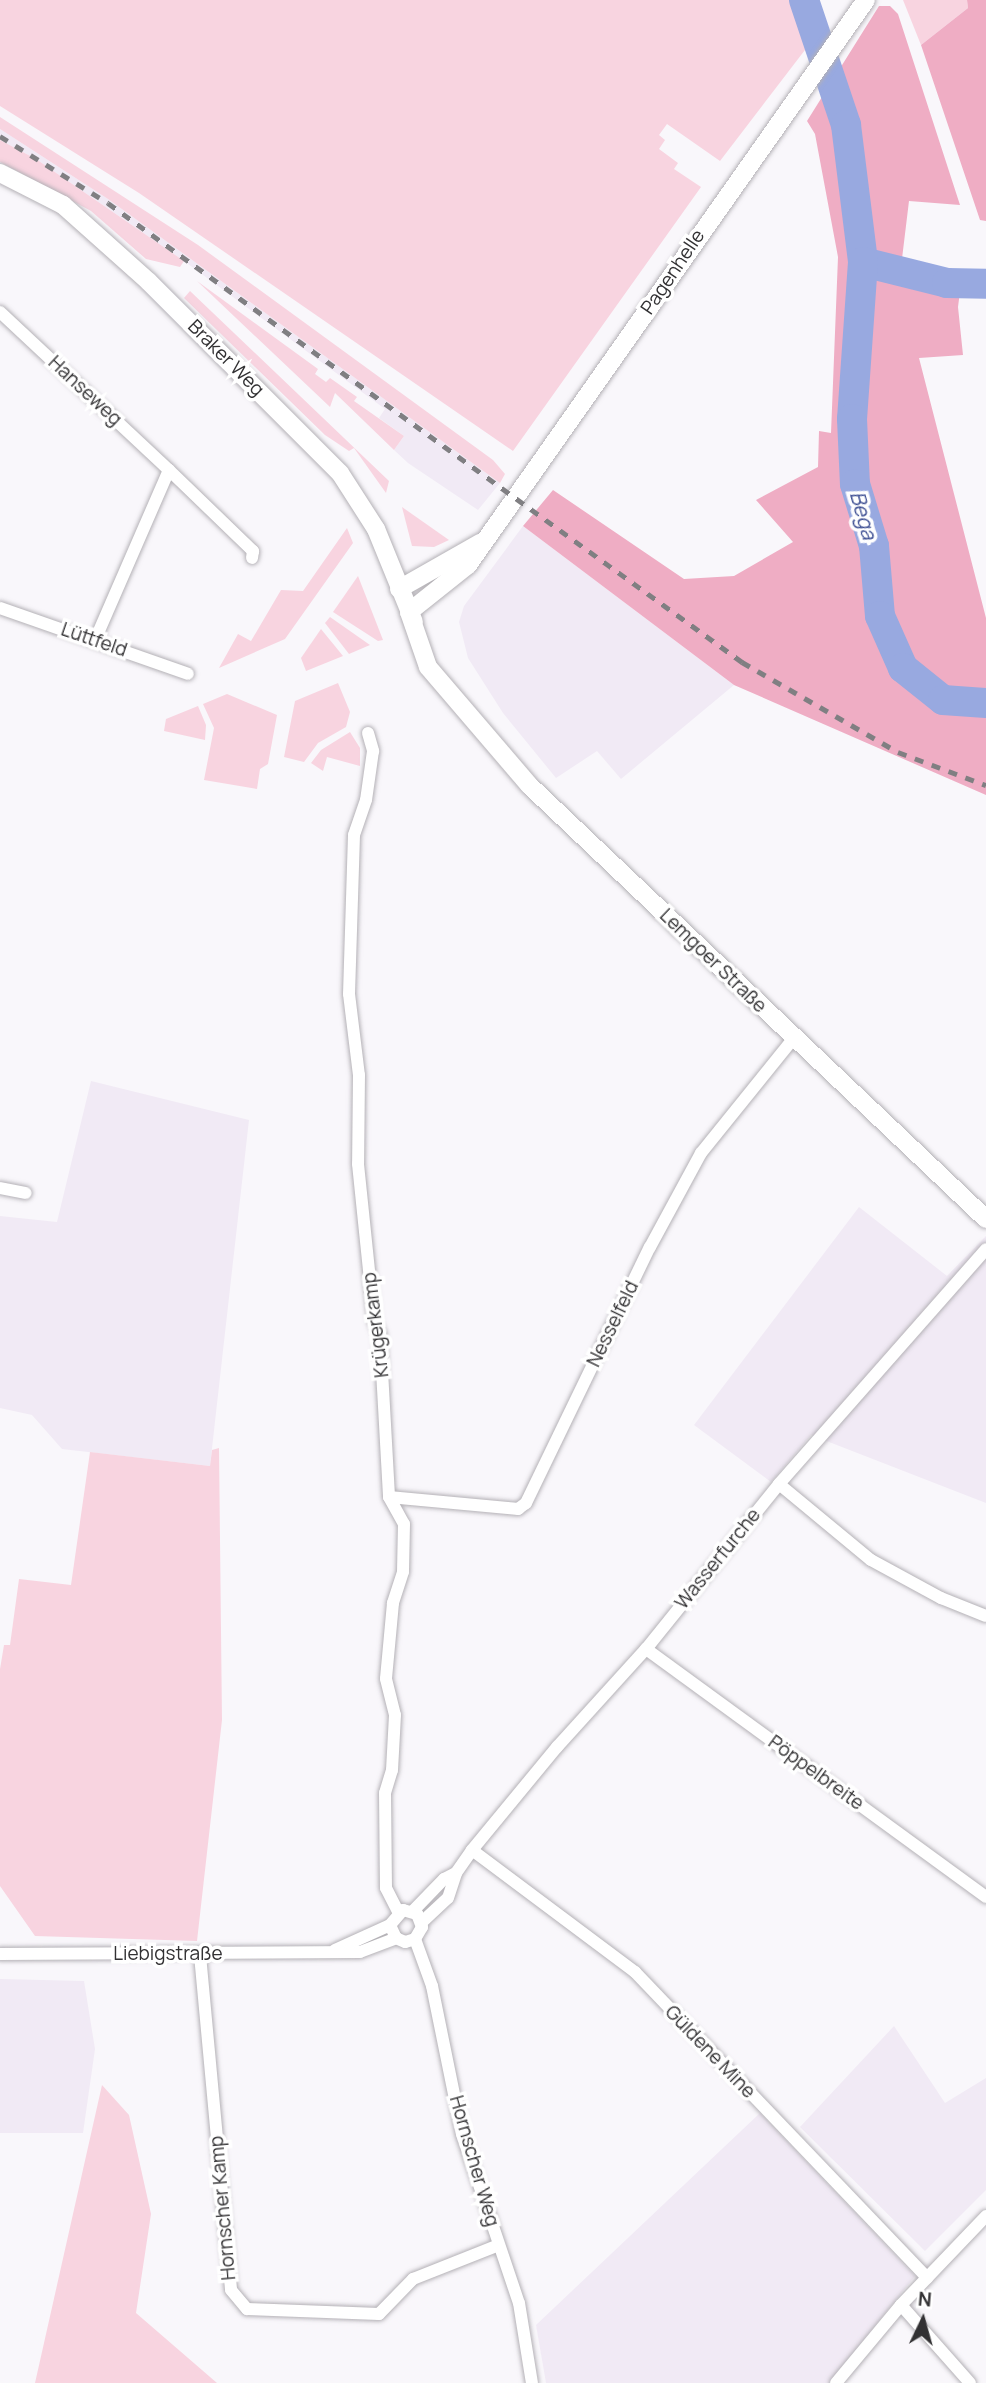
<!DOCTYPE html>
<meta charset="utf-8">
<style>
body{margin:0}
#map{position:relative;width:986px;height:2383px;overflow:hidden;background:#f9f7fb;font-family:Manrope,sans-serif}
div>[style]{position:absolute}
.built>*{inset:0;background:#f1eaf5}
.green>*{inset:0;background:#f8d4e0}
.forest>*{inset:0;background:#efadc4}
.river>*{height:30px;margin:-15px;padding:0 15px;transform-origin:15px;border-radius:15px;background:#98a9e0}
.roads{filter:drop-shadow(0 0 2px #b4b1b6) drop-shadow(0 0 2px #b4b1b6)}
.street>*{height:12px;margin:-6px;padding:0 6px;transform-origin:6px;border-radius:6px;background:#fff}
.secondary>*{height:18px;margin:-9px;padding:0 9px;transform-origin:9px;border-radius:9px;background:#fff}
.rail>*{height:5px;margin-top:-2.5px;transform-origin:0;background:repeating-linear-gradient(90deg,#807f82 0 9px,transparent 0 18px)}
span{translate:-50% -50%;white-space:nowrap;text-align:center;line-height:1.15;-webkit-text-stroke:7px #fff;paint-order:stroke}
.street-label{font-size:19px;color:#323133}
.water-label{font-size:21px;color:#3e4f93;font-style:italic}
.north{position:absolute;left:888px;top:2285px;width:70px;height:70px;-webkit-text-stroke:5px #fff;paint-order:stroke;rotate:5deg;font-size:19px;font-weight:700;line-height:28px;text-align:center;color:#323133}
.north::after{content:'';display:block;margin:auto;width:24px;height:32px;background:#323133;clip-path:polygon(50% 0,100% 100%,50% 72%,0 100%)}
</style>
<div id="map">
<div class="built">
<div style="clip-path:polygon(0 129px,108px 199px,500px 483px,478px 510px,408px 463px,394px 450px,404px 436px,379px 418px,385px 409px,184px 261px,36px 159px,0 140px)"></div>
<div style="clip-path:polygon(523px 526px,734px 685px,621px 779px,597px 751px,556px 778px,503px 713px,468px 658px,459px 622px,464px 606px)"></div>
<div style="clip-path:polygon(91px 1081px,249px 1120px,210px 1466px,62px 1449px,32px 1415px,0 1408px,0 1216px,57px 1222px)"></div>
<div style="clip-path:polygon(859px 1207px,947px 1276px,986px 1236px,986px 1503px,811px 1435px,771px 1482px,694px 1425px)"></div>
<div style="clip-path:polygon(0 1979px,84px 1981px,95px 2049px,83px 2133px,0 2133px)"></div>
<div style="clip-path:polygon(894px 2026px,945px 2103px,986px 2078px,986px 2190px,925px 2251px,800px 2127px)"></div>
<div style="clip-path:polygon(760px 2113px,915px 2276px,829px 2383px,546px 2383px,536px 2325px)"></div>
</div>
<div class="green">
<div style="clip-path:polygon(0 0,791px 0,808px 46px,720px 161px,667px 124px,659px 135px,665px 140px,659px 149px,678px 163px,674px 169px,701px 187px,513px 451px,139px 193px,0 106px)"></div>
<div style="clip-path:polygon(903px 0,967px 0,968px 8px,921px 45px)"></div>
<div style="clip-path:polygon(0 117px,198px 245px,493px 460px,505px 474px,500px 483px,108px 199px,0 129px)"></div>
<div style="clip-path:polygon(0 140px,36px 159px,184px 261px,180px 267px,146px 259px,91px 211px,0 162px)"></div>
<div style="clip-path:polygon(197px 281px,318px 369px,315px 374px,326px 382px,330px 378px,357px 397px,354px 401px,404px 436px,394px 450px,335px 393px,330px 407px)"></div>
<div style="clip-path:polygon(190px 291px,389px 481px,386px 493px,354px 448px,349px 451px,325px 435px,184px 298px)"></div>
<div style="clip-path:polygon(402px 507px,449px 540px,434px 547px,412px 546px)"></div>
<div style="clip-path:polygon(347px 528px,353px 543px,285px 639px,219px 668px,238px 634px,251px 641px,281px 590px,303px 591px)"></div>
<div style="clip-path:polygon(358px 576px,383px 640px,378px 641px,333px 612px)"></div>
<div style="clip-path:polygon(330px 617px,370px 645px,349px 654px,325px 623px)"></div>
<div style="clip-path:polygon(321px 629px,343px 656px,306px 671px,301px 658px)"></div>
<div style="clip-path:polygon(338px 683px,350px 712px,346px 727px,318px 743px,304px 762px,284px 757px,295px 701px)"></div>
<div style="clip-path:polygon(227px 694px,277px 715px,268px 764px,260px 769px,257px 789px,204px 780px,214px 728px,203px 704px)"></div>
<div style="clip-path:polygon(198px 706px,206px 725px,205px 740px,164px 731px,166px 719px)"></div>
<div style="clip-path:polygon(350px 732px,360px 748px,360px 766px,327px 757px,323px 771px,311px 763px,321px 750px)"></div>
<div style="clip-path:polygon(219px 1448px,222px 1720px,197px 1941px,35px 1936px,0 1886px,0 1669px,4px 1645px,10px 1645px,19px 1579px,71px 1585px,90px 1452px,210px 1466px,212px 1450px)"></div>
<div style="clip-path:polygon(102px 2085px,129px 2115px,151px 2214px,136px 2313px,217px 2383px,35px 2383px)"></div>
</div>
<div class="forest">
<div style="clip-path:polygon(967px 0,986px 0,986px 221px,980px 220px,921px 45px,968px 8px)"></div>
<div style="clip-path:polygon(879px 6px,890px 6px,898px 14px,960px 205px,909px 201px,901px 267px,962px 276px,958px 307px,963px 355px,919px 358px,986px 618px,986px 795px,734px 685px,523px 526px,553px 490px,684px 579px,734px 576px,793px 542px,756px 500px,818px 467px,819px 431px,831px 433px,838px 257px,815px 134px,807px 121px)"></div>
</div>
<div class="river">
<div style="left:804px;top:0;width:132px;rotate:71.4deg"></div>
<div style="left:846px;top:125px;width:138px;rotate:82.9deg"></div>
<div style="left:863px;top:262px;width:87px;rotate:14deg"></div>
<div style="left:947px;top:283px;width:39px;rotate:1deg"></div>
<div style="left:863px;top:262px;width:157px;rotate:94deg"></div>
<div style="left:852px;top:419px;width:65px;rotate:87.4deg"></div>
<div style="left:855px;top:484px;width:65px;rotate:73deg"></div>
<div style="left:874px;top:546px;width:70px;rotate:85.1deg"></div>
<div style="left:880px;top:616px;width:57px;rotate:66.1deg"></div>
<div style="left:903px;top:668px;width:51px;rotate:38.7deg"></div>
<div style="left:943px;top:700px;width:43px;rotate:4deg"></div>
</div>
<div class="roads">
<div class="street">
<div style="left:0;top:312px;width:231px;rotate:43.1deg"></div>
<div style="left:169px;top:470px;width:185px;rotate:113.5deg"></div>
<div style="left:169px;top:470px;width:117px;rotate:44deg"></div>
<div style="left:253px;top:551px;width:7px;rotate:98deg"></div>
<div style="left:0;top:608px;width:199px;rotate:19.3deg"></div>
<div style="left:368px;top:733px;width:19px;rotate:74deg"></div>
<div style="left:373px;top:751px;width:49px;rotate:98.1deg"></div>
<div style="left:366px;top:800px;width:37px;rotate:109deg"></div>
<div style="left:354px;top:835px;width:159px;rotate:91.8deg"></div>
<div style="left:349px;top:994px;width:82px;rotate:83deg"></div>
<div style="left:359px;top:1075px;width:89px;rotate:90.6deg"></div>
<div style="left:358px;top:1164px;width:157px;rotate:84.1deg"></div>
<div style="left:374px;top:1320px;width:16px;rotate:68deg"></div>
<div style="left:380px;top:1335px;width:162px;rotate:86.8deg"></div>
<div style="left:389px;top:1497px;width:31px;rotate:61deg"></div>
<div style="left:404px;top:1524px;width:48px;rotate:91.2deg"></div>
<div style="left:403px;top:1572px;width:33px;rotate:108deg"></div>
<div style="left:393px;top:1603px;width:76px;rotate:95.3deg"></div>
<div style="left:386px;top:1679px;width:37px;rotate:76deg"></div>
<div style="left:395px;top:1715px;width:55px;rotate:93.1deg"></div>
<div style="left:392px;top:1770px;width:24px;rotate:107deg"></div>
<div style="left:385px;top:1793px;width:95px;rotate:89.4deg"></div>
<div style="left:386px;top:1888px;width:27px;rotate:63deg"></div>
<div style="left:0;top:1188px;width:26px;rotate:11deg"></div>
<div style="left:779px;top:1484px;width:119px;rotate:39.6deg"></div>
<div style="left:871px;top:1560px;width:80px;rotate:28.5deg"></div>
<div style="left:941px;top:1598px;width:48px;rotate:21.8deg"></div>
<div style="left:389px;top:1497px;width:130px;rotate:5.3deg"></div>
<div style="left:518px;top:1509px;width:10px;rotate:-37deg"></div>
<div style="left:526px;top:1503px;width:284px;rotate:-64.2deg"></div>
<div style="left:650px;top:1247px;width:107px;rotate:-61.5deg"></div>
<div style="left:701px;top:1153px;width:146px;rotate:-51.1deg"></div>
<div style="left:646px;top:1649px;width:421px;rotate:36.1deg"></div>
<div style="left:472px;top:1850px;width:204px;rotate:36.8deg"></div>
<div style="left:635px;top:1972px;width:423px;rotate:46.3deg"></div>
<div style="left:413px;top:1911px;width:45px;rotate:-45.9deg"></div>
<div style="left:444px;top:1879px;width:13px;rotate:-27deg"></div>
<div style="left:422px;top:1922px;width:35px;rotate:-43deg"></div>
<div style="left:448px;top:1898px;width:26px;rotate:-72deg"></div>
<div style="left:456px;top:1873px;width:28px;rotate:-55deg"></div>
<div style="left:472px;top:1850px;width:134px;rotate:-50.5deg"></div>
<div style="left:557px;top:1747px;width:132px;rotate:-47.8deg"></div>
<div style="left:646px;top:1649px;width:212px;rotate:-51.1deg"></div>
<div style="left:779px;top:1484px;width:313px;rotate:-48.6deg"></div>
<div style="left:415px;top:1939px;width:50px;rotate:70.1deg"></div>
<div style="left:432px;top:1986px;width:151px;rotate:78.5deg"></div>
<div style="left:462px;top:2134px;width:178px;rotate:71.4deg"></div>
<div style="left:519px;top:2303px;width:81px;rotate:80.8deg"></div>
<div style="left:335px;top:1950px;width:60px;rotate:-24.4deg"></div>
<div style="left:390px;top:1925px;width:20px;rotate:-49deg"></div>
<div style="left:403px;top:1910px;width:15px;rotate:16deg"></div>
<div style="left:417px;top:1914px;width:14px;rotate:69deg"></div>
<div style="left:422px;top:1927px;width:14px;rotate:120deg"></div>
<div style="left:415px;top:1939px;width:10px;rotate:163deg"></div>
<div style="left:405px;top:1942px;width:10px;rotate:-156deg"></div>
<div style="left:396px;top:1938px;width:14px;rotate:-115deg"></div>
<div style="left:0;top:1954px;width:360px;rotate:-0.3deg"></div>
<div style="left:360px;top:1952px;width:39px;rotate:-21deg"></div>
<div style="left:200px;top:1955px;width:336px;rotate:84.7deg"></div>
<div style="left:231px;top:2290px;width:25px;rotate:50deg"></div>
<div style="left:247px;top:2309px;width:132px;rotate:2.2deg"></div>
<div style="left:379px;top:2314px;width:49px;rotate:-45.8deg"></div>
<div style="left:413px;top:2279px;width:92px;rotate:-21.6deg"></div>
<div style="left:901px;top:2305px;width:104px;rotate:48.5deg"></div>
<div style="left:836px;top:2383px;width:102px;rotate:-50.2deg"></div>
<div style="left:901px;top:2305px;width:123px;rotate:-46.3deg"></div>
</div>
<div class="secondary">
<div style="left:0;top:173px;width:71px;rotate:26.9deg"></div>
<div style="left:63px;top:205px;width:115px;rotate:41.8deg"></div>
<div style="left:149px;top:282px;width:270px;rotate:45deg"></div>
<div style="left:340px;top:473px;width:67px;rotate:57.3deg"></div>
<div style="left:376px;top:529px;width:100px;rotate:67.8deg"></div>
<div style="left:399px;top:589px;width:93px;rotate:-29.6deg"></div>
<div style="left:409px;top:612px;width:58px;rotate:70.9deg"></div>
<div style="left:428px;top:667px;width:155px;rotate:49.4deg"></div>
<div style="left:529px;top:785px;width:630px;rotate:43.52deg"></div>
<div style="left:409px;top:612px;width:75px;rotate:-38.5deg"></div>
<div style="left:468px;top:565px;width:691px;rotate:-54.84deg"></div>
</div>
</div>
<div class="rail">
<div style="left:0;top:136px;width:127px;rotate:31.8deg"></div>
<div style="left:108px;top:203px;width:783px;rotate:35.9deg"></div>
<div style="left:742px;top:662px;width:180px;rotate:30deg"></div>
<div style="left:898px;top:752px;width:94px;rotate:20.6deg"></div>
</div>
<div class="street-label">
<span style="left:673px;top:272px;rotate:-56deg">Pagenhelle</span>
<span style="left:226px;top:358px;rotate:45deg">Braker Weg</span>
<span style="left:85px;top:391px;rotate:43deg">Hanseweg</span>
<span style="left:94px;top:640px;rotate:19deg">Lüttfeld</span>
<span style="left:713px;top:961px;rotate:44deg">Lemgoer Straße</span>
<span style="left:613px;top:1324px;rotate:-64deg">Nesselfeld</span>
<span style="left:376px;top:1325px;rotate:-97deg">Krügerkamp</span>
<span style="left:718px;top:1559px;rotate:-51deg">Wasserfurche</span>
<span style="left:816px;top:1773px;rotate:36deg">Pöppelbreite</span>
<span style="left:168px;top:1954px">Liebigstraße</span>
<span style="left:710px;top:2052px;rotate:46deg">Güldene Mine</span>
<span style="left:474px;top:2161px;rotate:74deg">Hornscher Weg</span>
<span style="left:223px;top:2208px;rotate:-95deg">Hornscher Kamp</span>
</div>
<div class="water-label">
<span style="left:864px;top:515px;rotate:74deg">Bega</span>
</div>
<div class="north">N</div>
</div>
